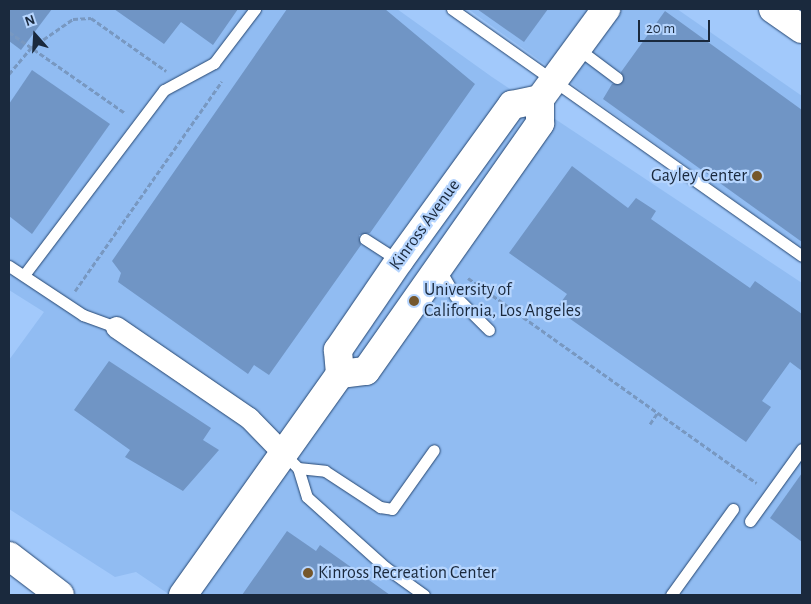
<!DOCTYPE html>
<style>
body{margin:0}
#map{position:relative;width:811px;height:604px;overflow:hidden;background:#a2c9fb;font-family:"Alegreya Sans",sans-serif}
div>[style]{position:absolute}
.built>*{inset:0;background:#91bcf2}
.building>*{inset:0;background:#7095c5}
.path>*{height:3px;margin-top:-1.5px;transform-origin:0;background:repeating-linear-gradient(90deg,#7898c1 0 5px,transparent 0 7.5px)}
.roads{filter:drop-shadow(0 0 1px #254671) drop-shadow(0 0 1px #254671)}
.lane>*{height:11px;margin:-5.5px;padding:0 5.5px;transform-origin:5.5px;border-radius:5.5px;background:#fff}
.street>*{height:21px;margin:-10.5px;padding:0 10.5px;transform-origin:10.5px;border-radius:10.5px;background:#fff}
.secondary>*{height:28px;margin:-14px;padding:0 14px;transform-origin:14px;border-radius:14px;background:#fff}
.dots>*{width:14px;height:14px;translate:-50% -50%;box-sizing:border-box;border:2px solid #b6d5fe;border-radius:50%}
span{translate:-50% -50%;white-space:nowrap;text-align:center;line-height:1.15;-webkit-text-stroke:4.5px #b6d5fe;paint-order:stroke}
.poi-label{font-size:18px;color:#1a293d}
.right{translate:-100% -50%;text-align:right}
.left{translate:0 -50%;text-align:left}
.street-label{font-size:18px;color:#1a293d}
.frame{position:absolute;inset:0;border:10px solid #1a293d;pointer-events:none}
.north{position:absolute;left:10px;top:10px;width:50px;height:50px;-webkit-text-stroke:4px #b6d5fe;paint-order:stroke;rotate:341deg;font-size:14px;font-weight:700;line-height:20px;text-align:center;color:#1a293d}
.north::after{content:'';display:block;margin:auto;width:18px;height:22px;background:#1a293d;clip-path:polygon(50% 0,100% 100%,50% 72%,0 100%)}
.scale{position:absolute;left:638px;top:20px;width:72px;height:22px;box-sizing:border-box;border:2px solid #1a293d;border-top:0;padding-left:6px;font-size:15px;line-height:18px;white-space:nowrap;color:#1a293d;-webkit-text-stroke:4px #b6d5fe;paint-order:stroke}
</style>
<div id="map">
<div class="built">
<div style="clip-path:polygon(9px 9px,397px 9px,492px 77px,802px 283px,802px 595px,170px 595px,136px 572px,115px 577px,9px 509px,9px 360px,44px 312px,9px 290px)"></div>
<div style="clip-path:polygon(468px 9px,677px 9px,802px 96px,802px 249px)"></div>
</div>
<div class="building">
<div style="clip-path:polygon(9px 9px,52px 9px,21px 50px,9px 41px)"></div>
<div style="clip-path:polygon(114px 9px,238px 9px,213px 45px,181px 22px,164px 44px)"></div>
<div style="clip-path:polygon(287px 9px,385px 9px,475px 84px,370px 233px,359px 235px,361px 245px,269px 375px,254px 365px,248px 374px,118px 282px,121px 273px,112px 261px)"></div>
<div style="clip-path:polygon(477px 9px,548px 9px,524px 42px)"></div>
<div style="clip-path:polygon(665px 11px,802px 110px,802px 242px,603px 99px,612px 84px,623px 82px,621px 72px)"></div>
<div style="clip-path:polygon(32px 70px,110px 124px,32px 234px,9px 216px,9px 104px)"></div>
<div style="clip-path:polygon(572px 166px,628px 208px,636px 198px,656px 211px,651px 219px,750px 288px,755px 281px,802px 314px,802px 371px,790px 362px,762px 401px,771px 407px,746px 442px,556px 309px,567px 294px,509px 253px)"></div>
<div style="clip-path:polygon(109px 361px,211px 428px,203px 440px,219px 450px,183px 491px,125px 457px,130px 450px,74px 410px)"></div>
<div style="clip-path:polygon(802px 473px,802px 542px,770px 518px)"></div>
<div style="clip-path:polygon(287px 531px,316px 551px,320px 545px,390px 595px,242px 595px)"></div>
</div>
<div class="path">
<div style="left:9px;top:32px;width:141px;rotate:34.9deg"></div>
<div style="left:9px;top:74px;width:34px;rotate:-50deg"></div>
<div style="left:31px;top:48px;width:51px;rotate:-34.6deg"></div>
<div style="left:73px;top:19px;width:18px;rotate:-3deg"></div>
<div style="left:91px;top:18px;width:92px;rotate:35.2deg"></div>
<div style="left:468px;top:278px;width:354px;rotate:35.4deg"></div>
<div style="left:75px;top:291px;width:256px;rotate:-55deg"></div>
<div style="left:650px;top:424px;width:14px;rotate:-56deg"></div>
</div>
<div class="roads">
<div class="lane">
<div style="left:452px;top:9px;width:428px;rotate:35.2deg"></div>
<div style="left:577px;top:48px;width:50px;rotate:36.9deg"></div>
<div style="left:365px;top:239px;width:40px;rotate:32.9deg"></div>
<div style="left:9px;top:266px;width:89px;rotate:33.5deg"></div>
<div style="left:83px;top:315px;width:35px;rotate:20deg"></div>
<div style="left:439px;top:268px;width:32px;rotate:60deg"></div>
<div style="left:455px;top:296px;width:48px;rotate:45deg"></div>
<div style="left:24px;top:275px;width:232px;rotate:-52.9deg"></div>
<div style="left:164px;top:90px;width:57px;rotate:-28.4deg"></div>
<div style="left:214px;top:63px;width:68px;rotate:-52.8deg"></div>
<div style="left:283px;top:453px;width:21px;rotate:45deg"></div>
<div style="left:298px;top:468px;width:30px;rotate:73deg"></div>
<div style="left:307px;top:497px;width:105px;rotate:41.9deg"></div>
<div style="left:385px;top:567px;width:48px;rotate:35.7deg"></div>
<div style="left:298px;top:468px;width:27px;rotate:6deg"></div>
<div style="left:325px;top:471px;width:66px;rotate:33.2deg"></div>
<div style="left:380px;top:507px;width:12px;rotate:9deg"></div>
<div style="left:392px;top:509px;width:72px;rotate:-54.6deg"></div>
<div style="left:750px;top:521px;width:89px;rotate:-54.2deg"></div>
<div style="left:671px;top:595px;width:106px;rotate:-54.2deg"></div>
</div>
<div class="street">
<div style="left:116px;top:327px;width:161px;rotate:34.4deg"></div>
<div style="left:249px;top:418px;width:49px;rotate:45.8deg"></div>
</div>
<div class="secondary">
<div style="left:773px;top:9px;width:35px;rotate:35deg"></div>
<div style="left:340px;top:374px;width:26px;rotate:-7deg"></div>
<div style="left:366px;top:371px;width:303px;rotate:-54.9deg"></div>
<div style="left:540px;top:123px;width:24px;rotate:-90deg"></div>
<div style="left:540px;top:99px;width:112px;rotate:-53.7deg"></div>
<div style="left:9px;top:556px;width:64px;rotate:37.4deg"></div>
<div style="left:183px;top:595px;width:271px;rotate:-54.6deg"></div>
<div style="left:340px;top:374px;width:24px;rotate:-95deg"></div>
<div style="left:338px;top:350px;width:108px;rotate:-55.6deg"></div>
<div style="left:399px;top:261px;width:193px;rotate:-54.1deg"></div>
<div style="left:512px;top:105px;width:29px;rotate:-12deg"></div>
</div>
</div>
<div class="dots">
<div style="left:757px;top:176px;background:#75572c"></div>
<div style="left:414px;top:301px;background:#75572c"></div>
<div style="left:308px;top:573px;background:#75572c"></div>
</div>
<div class="poi-label">
<span class="right" style="left:747px;top:176px">Gayley Center</span>
<span class="left" style="left:424px;top:301px">University of<br>California, Los Angeles</span>
<span class="left" style="left:318px;top:573px">Kinross Recreation Center</span>
</div>
<div class="street-label">
<span style="left:425px;top:225px;rotate:-54deg">Kinross Avenue</span>
</div>
<div class="frame"></div>
<div class="north">N</div>
<div class="scale">20 m</div>
</div>
